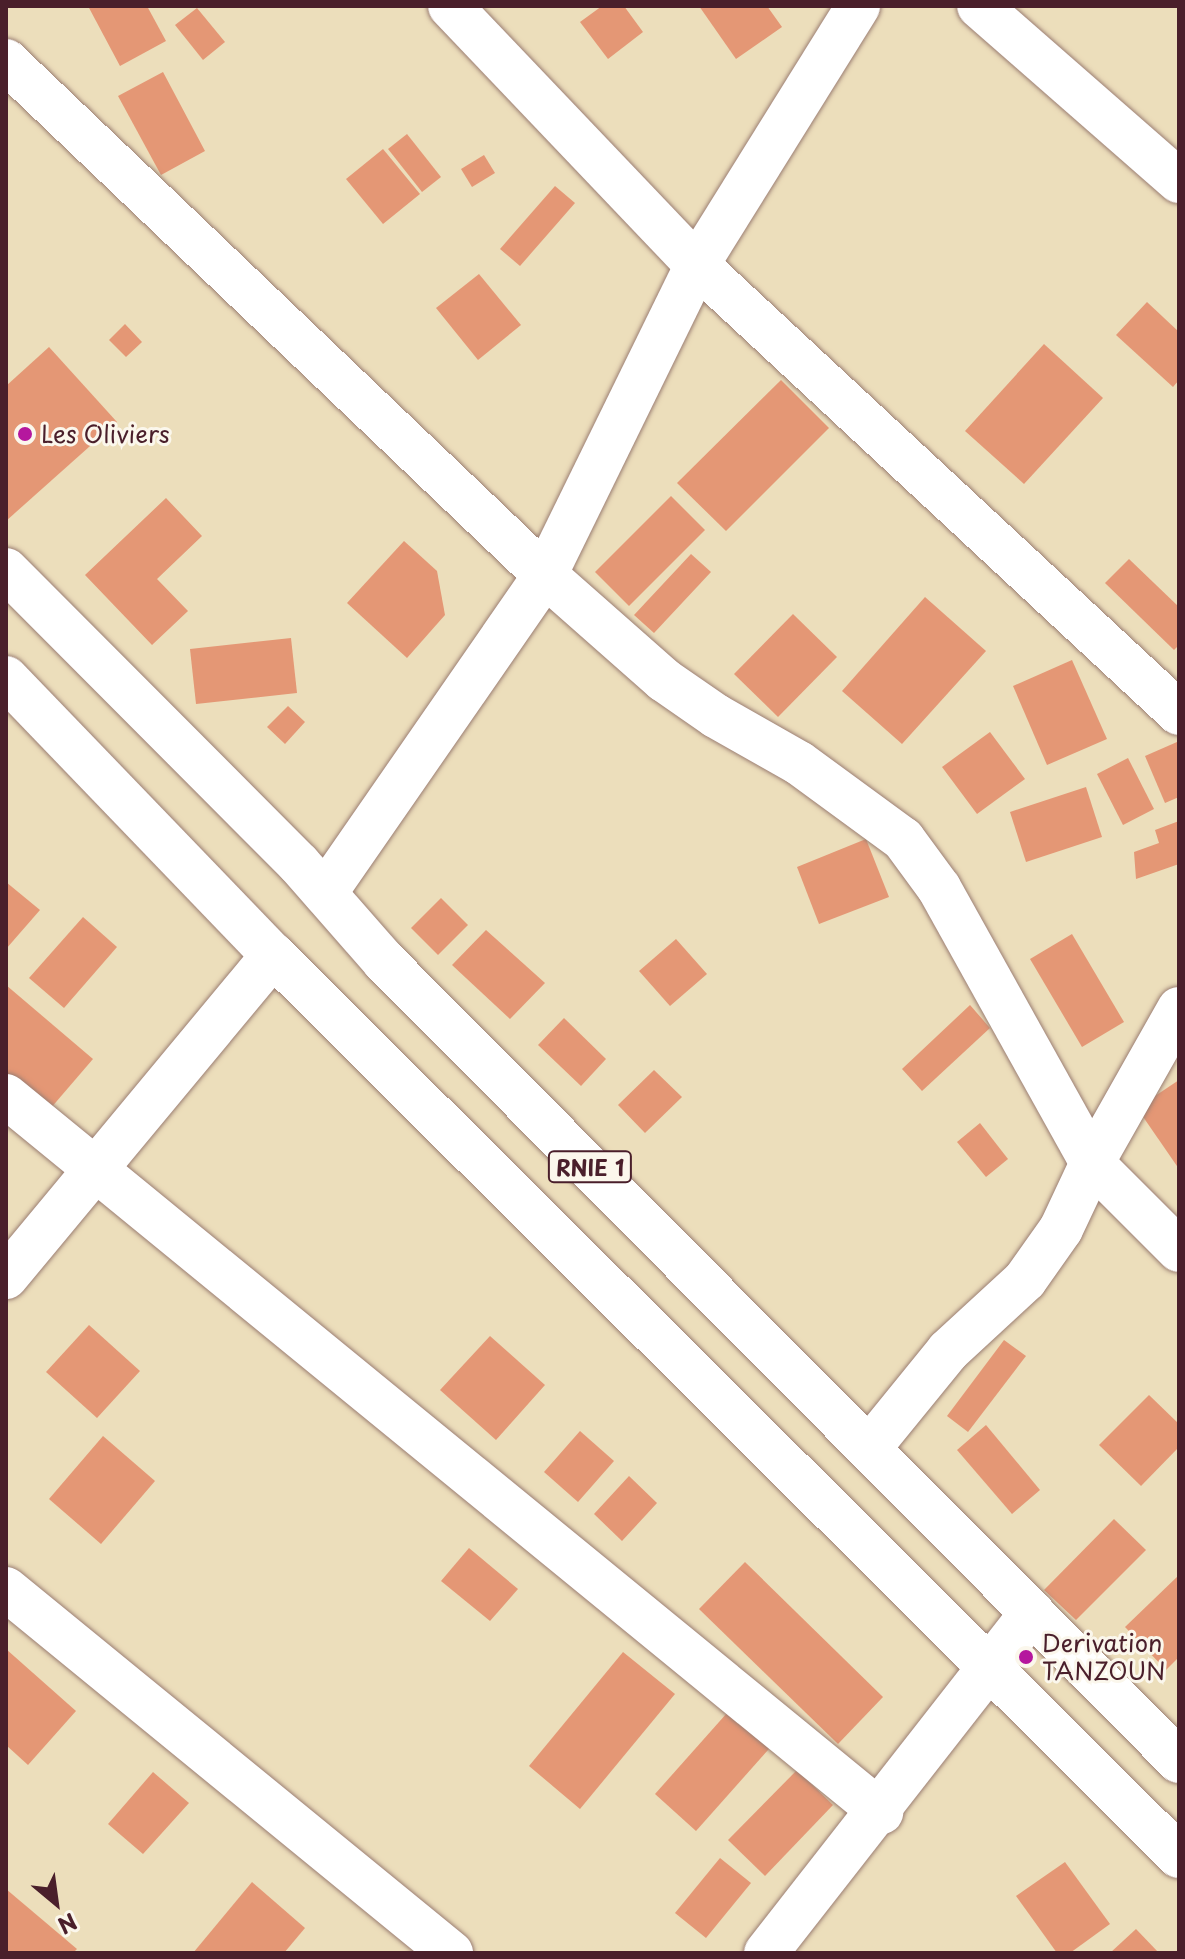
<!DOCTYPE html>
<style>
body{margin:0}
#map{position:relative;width:1185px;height:1959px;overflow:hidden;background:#ecdebb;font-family:"Playpen Sans",sans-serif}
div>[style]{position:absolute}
.building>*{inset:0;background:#e49775}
.roads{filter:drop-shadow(0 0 2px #9b7e73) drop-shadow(0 0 2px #9b7e73)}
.minor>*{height:44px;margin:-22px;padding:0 22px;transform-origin:22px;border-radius:22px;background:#fff}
.highway>*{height:44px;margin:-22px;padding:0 22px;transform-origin:22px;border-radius:22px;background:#fff}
.dots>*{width:22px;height:22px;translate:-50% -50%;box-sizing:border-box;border:4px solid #fbf7ec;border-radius:50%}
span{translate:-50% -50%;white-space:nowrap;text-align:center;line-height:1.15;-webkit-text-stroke:6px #fbf7ec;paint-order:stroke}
.shield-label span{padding:2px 6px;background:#fbf7ec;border:2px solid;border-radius:6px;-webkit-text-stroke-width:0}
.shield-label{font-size:22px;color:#4a1f2b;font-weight:700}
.poi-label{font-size:24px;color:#4a1f2b}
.left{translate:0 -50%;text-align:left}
.frame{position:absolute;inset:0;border:8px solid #4a1f2b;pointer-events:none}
.north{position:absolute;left:16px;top:1863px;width:80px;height:80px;-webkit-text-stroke:6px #fbf7ec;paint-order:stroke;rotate:151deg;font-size:22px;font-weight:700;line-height:32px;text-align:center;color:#4a1f2b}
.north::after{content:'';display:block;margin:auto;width:28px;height:36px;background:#4a1f2b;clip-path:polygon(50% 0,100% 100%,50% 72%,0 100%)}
</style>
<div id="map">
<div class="building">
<div style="clip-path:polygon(88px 6px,147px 6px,166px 41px,120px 66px)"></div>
<div style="clip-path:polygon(602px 6px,624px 6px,643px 32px,608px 59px,580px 22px)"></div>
<div style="clip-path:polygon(699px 6px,767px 6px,782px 27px,736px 59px)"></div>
<div style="clip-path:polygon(197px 8px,225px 42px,203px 60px,175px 25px)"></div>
<div style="clip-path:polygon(163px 72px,205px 151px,161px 175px,118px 96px)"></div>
<div style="clip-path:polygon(407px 134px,441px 177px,422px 192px,388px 149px)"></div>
<div style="clip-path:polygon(383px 149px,420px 194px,383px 224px,346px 179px)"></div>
<div style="clip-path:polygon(484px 155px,495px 173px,472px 187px,461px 169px)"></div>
<div style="clip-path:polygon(555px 186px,575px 203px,520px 266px,500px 249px)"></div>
<div style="clip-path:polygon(479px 274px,521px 325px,478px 360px,436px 308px)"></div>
<div style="clip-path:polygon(1147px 302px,1179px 332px,1179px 380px,1173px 387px,1116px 335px)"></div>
<div style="clip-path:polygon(125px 324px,142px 342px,126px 357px,109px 340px)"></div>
<div style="clip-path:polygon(1044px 344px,1103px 398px,1024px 484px,965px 431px)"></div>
<div style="clip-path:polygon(49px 347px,117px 422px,6px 521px,6px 386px)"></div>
<div style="clip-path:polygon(781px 380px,829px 428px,726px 531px,677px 483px)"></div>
<div style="clip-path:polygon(671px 496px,705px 530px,629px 606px,595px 572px)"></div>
<div style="clip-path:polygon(166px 498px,202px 536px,157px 579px,188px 611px,152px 645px,85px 575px)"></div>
<div style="clip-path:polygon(404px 541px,437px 571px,445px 615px,407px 658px,347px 603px)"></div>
<div style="clip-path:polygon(691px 554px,711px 572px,654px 633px,634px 615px)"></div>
<div style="clip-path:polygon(1129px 559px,1179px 607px,1179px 645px,1174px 650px,1105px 583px)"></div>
<div style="clip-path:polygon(925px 597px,986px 651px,902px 744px,842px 691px)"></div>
<div style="clip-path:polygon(793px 614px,837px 657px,778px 717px,734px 674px)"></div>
<div style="clip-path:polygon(291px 638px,297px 693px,196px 704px,190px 649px)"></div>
<div style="clip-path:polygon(1072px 660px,1107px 739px,1047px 765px,1013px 686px)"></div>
<div style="clip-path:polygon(288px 706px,305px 722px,285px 744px,267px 727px)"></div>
<div style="clip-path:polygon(990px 732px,1025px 779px,977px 814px,942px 767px)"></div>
<div style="clip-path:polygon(1177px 742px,1179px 797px,1165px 803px,1145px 756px)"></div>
<div style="clip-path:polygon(1128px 758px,1154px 809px,1123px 825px,1097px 774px)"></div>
<div style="clip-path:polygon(1086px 787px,1102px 837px,1026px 862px,1010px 812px)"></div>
<div style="clip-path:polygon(1179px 821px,1179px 864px,1136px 879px,1134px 852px,1159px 843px,1155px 830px)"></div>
<div style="clip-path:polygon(866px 839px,889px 897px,819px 924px,797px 867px)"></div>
<div style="clip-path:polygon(6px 882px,40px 910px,6px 949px)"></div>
<div style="clip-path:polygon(441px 898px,468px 925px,438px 955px,411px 928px)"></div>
<div style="clip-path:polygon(83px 917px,117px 947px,64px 1008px,29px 978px)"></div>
<div style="clip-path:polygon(486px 930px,545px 983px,510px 1019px,452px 965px)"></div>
<div style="clip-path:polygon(1072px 934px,1124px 1022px,1082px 1047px,1030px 959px)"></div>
<div style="clip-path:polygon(676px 939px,707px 974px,670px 1006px,639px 971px)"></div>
<div style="clip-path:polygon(6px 985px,93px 1059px,44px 1116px,6px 1084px)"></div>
<div style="clip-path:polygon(970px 1005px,990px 1028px,922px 1091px,902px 1069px)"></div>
<div style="clip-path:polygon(564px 1018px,606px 1059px,581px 1086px,538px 1045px)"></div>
<div style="clip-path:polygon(654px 1070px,682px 1097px,645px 1133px,618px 1105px)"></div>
<div style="clip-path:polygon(1179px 1080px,1179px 1169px,1137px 1108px)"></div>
<div style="clip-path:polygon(980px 1123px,1008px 1159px,986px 1177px,957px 1142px)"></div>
<div style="clip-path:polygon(89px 1325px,140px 1371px,97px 1418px,46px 1372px)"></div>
<div style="clip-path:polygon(490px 1336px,545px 1385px,496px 1440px,440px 1390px)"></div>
<div style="clip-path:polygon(1004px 1340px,1026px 1356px,968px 1432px,947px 1416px)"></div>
<div style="clip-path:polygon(1149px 1395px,1179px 1424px,1179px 1447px,1141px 1486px,1099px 1445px)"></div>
<div style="clip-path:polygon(986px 1425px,1040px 1490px,1012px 1514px,957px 1450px)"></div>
<div style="clip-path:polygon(580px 1431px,614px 1461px,578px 1502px,544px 1472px)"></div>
<div style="clip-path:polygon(103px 1436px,155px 1481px,101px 1544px,49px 1499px)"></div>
<div style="clip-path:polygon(629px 1476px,657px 1503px,622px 1541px,594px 1514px)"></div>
<div style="clip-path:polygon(1114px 1519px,1146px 1550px,1076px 1620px,1044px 1590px)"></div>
<div style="clip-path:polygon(469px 1548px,518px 1589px,490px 1621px,441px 1581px)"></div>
<div style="clip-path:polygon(745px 1562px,883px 1697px,838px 1744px,699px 1609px)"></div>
<div style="clip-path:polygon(1179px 1575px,1179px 1657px,1166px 1670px,1125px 1627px)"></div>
<div style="clip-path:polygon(6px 1649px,76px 1711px,28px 1765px,6px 1745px)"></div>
<div style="clip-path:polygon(623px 1652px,675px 1694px,580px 1809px,529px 1766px)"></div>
<div style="clip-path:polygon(735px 1704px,776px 1741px,696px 1831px,655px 1794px)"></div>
<div style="clip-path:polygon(797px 1770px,833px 1805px,765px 1876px,728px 1840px)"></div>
<div style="clip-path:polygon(153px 1772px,189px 1803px,143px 1854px,108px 1824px)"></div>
<div style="clip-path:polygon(720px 1858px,751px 1883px,706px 1938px,675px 1913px)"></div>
<div style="clip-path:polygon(1065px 1862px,1110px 1924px,1070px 1953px,1057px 1953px,1016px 1896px)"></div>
<div style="clip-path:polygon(252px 1882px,305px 1928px,284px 1953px,193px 1953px)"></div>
<div style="clip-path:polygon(6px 1889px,77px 1949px,73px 1953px,6px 1953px)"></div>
<div style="clip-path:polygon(1136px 1929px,1159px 1953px,1110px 1953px)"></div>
</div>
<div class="roads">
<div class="minor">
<div style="left:450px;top:6px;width:358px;rotate:46.4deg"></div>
<div style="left:697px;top:265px;width:658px;rotate:42.91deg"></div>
<div style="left:979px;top:6px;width:266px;rotate:41.2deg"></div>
<div style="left:6px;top:61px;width:745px;rotate:43.64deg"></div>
<div style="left:545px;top:575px;width:159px;rotate:41.4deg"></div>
<div style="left:664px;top:680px;width:63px;rotate:34.7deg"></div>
<div style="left:716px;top:716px;width:95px;rotate:29.5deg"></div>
<div style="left:799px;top:763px;width:129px;rotate:36.2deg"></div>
<div style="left:903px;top:839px;width:61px;rotate:53.7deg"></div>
<div style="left:939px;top:888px;width:315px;rotate:60.9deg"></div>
<div style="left:1092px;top:1163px;width:123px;rotate:45deg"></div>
<div style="left:325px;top:893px;width:387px;rotate:-55.3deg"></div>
<div style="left:545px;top:575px;width:345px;rotate:-63.9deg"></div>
<div style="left:697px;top:265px;width:305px;rotate:-58.1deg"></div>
<div style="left:6px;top:1096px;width:1131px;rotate:39.29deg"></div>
<div style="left:6px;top:1277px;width:418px;rotate:-50.3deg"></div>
<div style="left:870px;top:1447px;width:124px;rotate:-50.9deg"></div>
<div style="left:948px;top:1351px;width:105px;rotate:-42.7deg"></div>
<div style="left:1025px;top:1280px;width:62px;rotate:-54.8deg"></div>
<div style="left:1061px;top:1229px;width:73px;rotate:-64.8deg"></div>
<div style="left:1092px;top:1163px;width:177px;rotate:-60.5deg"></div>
<div style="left:6px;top:1589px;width:575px;rotate:39.28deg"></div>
<div style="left:766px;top:1953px;width:432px;rotate:-52deg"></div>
</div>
<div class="highway">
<div style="left:6px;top:570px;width:415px;rotate:45.1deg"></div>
<div style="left:299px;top:864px;width:129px;rotate:48.8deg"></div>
<div style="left:384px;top:961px;width:1128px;rotate:45.18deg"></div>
<div style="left:6px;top:678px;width:385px;rotate:46.1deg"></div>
<div style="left:273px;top:955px;width:1278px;rotate:44.84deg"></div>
</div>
</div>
<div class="dots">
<div style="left:25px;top:434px;background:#b5179e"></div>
<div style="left:1026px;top:1657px;background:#b5179e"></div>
</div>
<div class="shield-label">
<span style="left:590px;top:1167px">RNIE 1</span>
</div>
<div class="poi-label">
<span class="left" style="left:41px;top:434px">Les Oliviers</span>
<span class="left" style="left:1042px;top:1657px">Derivation<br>TANZOUN</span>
</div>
<div class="frame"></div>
<div class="north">N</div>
</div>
